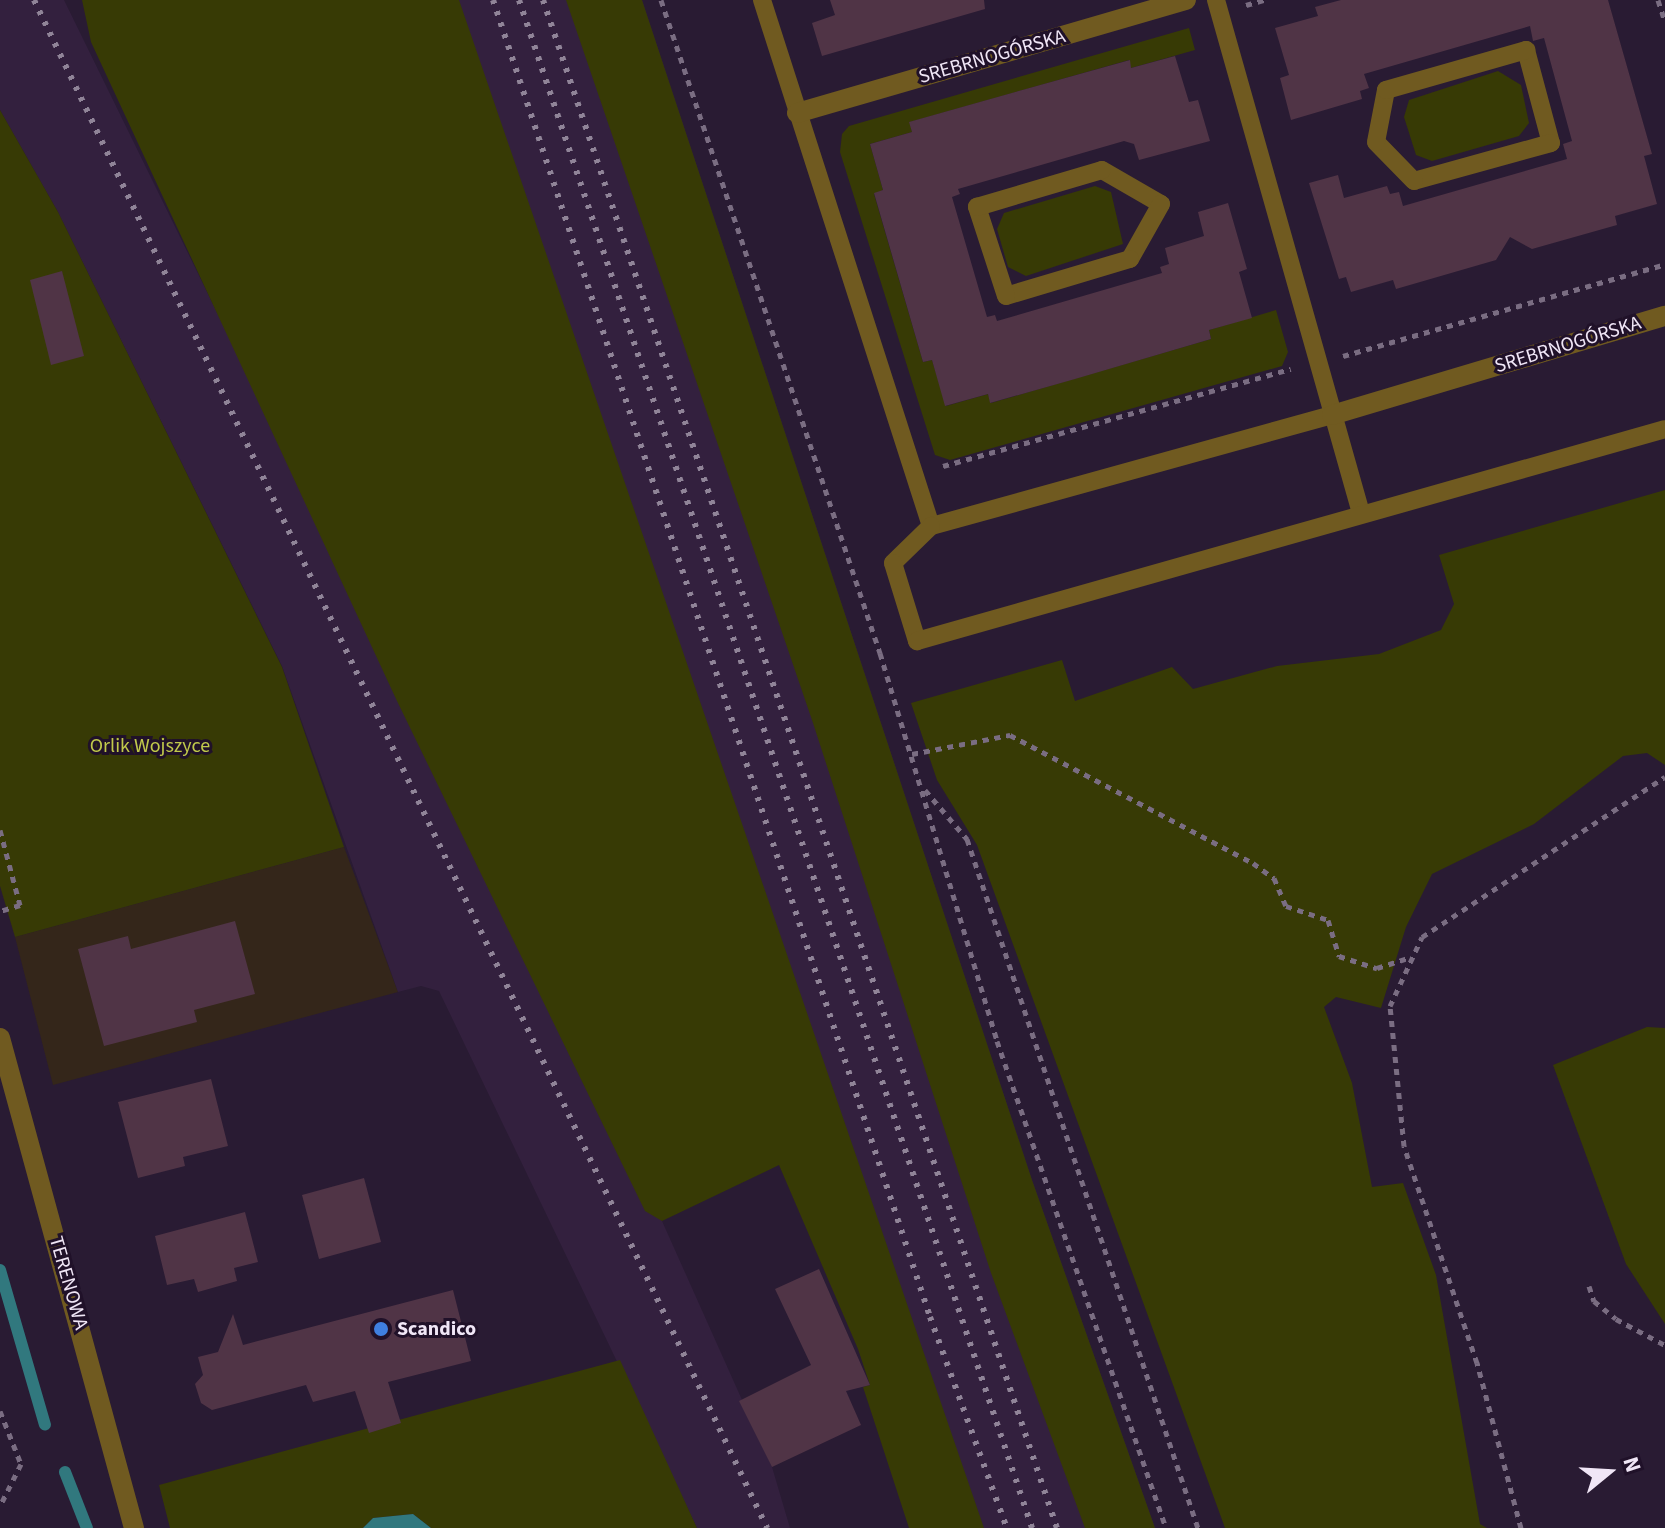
<!DOCTYPE html>
<meta charset="utf-8">
<style>
body{margin:0}
#map{position:relative;width:1665px;height:1528px;overflow:hidden;background:#291b33;font-family:"Source Sans 3",sans-serif}
div>[style]{position:absolute}
.commercial>*{inset:0;background:#34261a}
.built>*{inset:0;background:#33203e}
.green>*{inset:0;background:#373a05}
.water>*{inset:0;background:#31787e}
.stream>*{height:12px;margin:-6px;padding:0 6px;transform-origin:6px;border-radius:6px;background:#31787e}
.building>*{inset:0;background:#503446}
.path>*{height:5px;margin-top:-2.5px;transform-origin:0;background:repeating-linear-gradient(90deg,#7a6d82 0 6px,transparent 0 12px)}
.lane>*{height:18px;margin:-9px;padding:0 9px;transform-origin:9px;border-radius:9px;background:#705a20}
.street>*{height:20px;margin:-10px;padding:0 10px;transform-origin:10px;border-radius:10px;background:#705a20}
.rail>*{height:6px;margin-top:-3px;transform-origin:0;background:repeating-linear-gradient(90deg,#908498 0 4px,transparent 0 12px)}
.dots>*{width:22px;height:22px;translate:-50% -50%;box-sizing:border-box;border:4px solid #201129;border-radius:50%}
span{translate:-50% -50%;white-space:nowrap;text-align:center;line-height:1.15;-webkit-text-stroke:6px #201129;paint-order:stroke}
.street-label{font-size:20px;color:#f0e6f6}
.park-label{font-size:20px;color:#c0c94b}
.poi-label{font-size:20px;color:#f0e6f6;font-weight:700}
.left{translate:0 -50%;text-align:left}
.north{position:absolute;left:1569px;top:1432px;width:80px;height:80px;-webkit-text-stroke:6px #201129;paint-order:stroke;rotate:72deg;font-size:22px;font-weight:700;line-height:32px;text-align:center;color:#f0e6f6}
.north::after{content:'';display:block;margin:auto;width:28px;height:36px;background:#f0e6f6;clip-path:polygon(50% 0,100% 100%,50% 72%,0 100%)}
</style>
<div id="map">
<div class="commercial">
<div style="clip-path:polygon(344px 847px,398px 992px,53px 1085px,15px 937px)"></div>
</div>
<div class="built">
<div style="clip-path:polygon(0 0,64px 0,662px 1221px,772px 1467px,790px 1528px,697px 1528px,439px 991px,421px 986px,398px 992px,282px 666px,58px 212px,0 110px)"></div>
<div style="clip-path:polygon(438px 0,642px 0,1032px 1180px,1155px 1528px,960px 1528px)"></div>
</div>
<div class="green">
<div style="clip-path:polygon(82px 0,459px 0,984px 1528px,909px 1528px,863px 1387px,870px 1385px,858px 1349px,779px 1165px,662px 1221px,645px 1211px,397px 701px,91px 42px)"></div>
<div style="clip-path:polygon(566px 0,642px 0,1032px 1180px,1155px 1528px,1085px 1528px,991px 1273px,813px 723px)"></div>
<div style="clip-path:polygon(1189px 28px,1195px 50px,1131px 68px,1129px 60px,910px 122px,912px 132px,870px 144px,883px 190px,874px 194px,923px 362px,932px 360px,946px 406px,988px 394px,991px 403px,1211px 339px,1209px 330px,1276px 310px,1288px 352px,1282px 366px,950px 460px,935px 455px,840px 152px,842px 134px,849px 126px)"></div>
<div style="clip-path:polygon(1498px 71px,1521px 85px,1529px 123px,1519px 136px,1432px 161px,1416px 155px,1404px 117px,1409px 100px)"></div>
<div style="clip-path:polygon(0 110px,58px 212px,282px 667px,344px 847px,15px 937px,0 886px)"></div>
<div style="clip-path:polygon(1095px 186px,1111px 192px,1123px 244px,1026px 276px,1008px 267px,997px 229px,1004px 213px)"></div>
<div style="clip-path:polygon(1665px 490px,1665px 765px,1647px 753px,1623px 756px,1534px 824px,1432px 874px,1406px 927px,1381px 1008px,1336px 997px,1324px 1007px,1352px 1083px,1372px 1187px,1403px 1183px,1436px 1275px,1480px 1524px,1487px 1528px,1225px 1528px,977px 845px,937px 780px,911px 703px,1062px 660px,1075px 701px,1172px 667px,1193px 689px,1277px 666px,1379px 654px,1441px 630px,1454px 604px,1439px 555px)"></div>
<div style="clip-path:polygon(1647px 1027px,1665px 1028px,1665px 1324px,1626px 1264px,1553px 1065px)"></div>
<div style="clip-path:polygon(620px 1360px,697px 1528px,431px 1528px,413px 1514px,373px 1518px,363px 1528px,170px 1528px,159px 1485px)"></div>
</div>
<div class="water">
<div style="clip-path:polygon(413px 1514px,431px 1528px,363px 1528px,373px 1518px)"></div>
</div>
<div class="stream">
<div style="left:0;top:1270px;width:161px;rotate:73.8deg"></div>
<div style="left:65px;top:1472px;width:60px;rotate:68.6deg"></div>
</div>
<div class="building">
<div style="clip-path:polygon(830px 0,984px 0,985px 9px,822px 56px,812px 23px,835px 15px)"></div>
<div style="clip-path:polygon(1341px 0,1608px 0,1652px 154px,1644px 156px,1657px 204px,1615px 216px,1617px 225px,1532px 249px,1510px 237px,1496px 260px,1396px 289px,1393px 280px,1351px 292px,1346px 277px,1339px 279px,1309px 183px,1338px 175px,1344px 198px,1387px 186px,1390px 194px,1399px 192px,1403px 206px,1567px 159px,1563px 144px,1572px 141px,1544px 38px,1533px 41px,1530px 26px,1364px 74px,1369px 88px,1360px 91px,1362px 99px,1291px 120px,1280px 78px,1289px 75px,1275px 28px,1318px 16px,1315px 7px)"></div>
<div style="clip-path:polygon(1175px 56px,1189px 102px,1198px 100px,1210px 141px,1139px 160px,1134px 144px,1124px 141px,958px 189px,960px 194px,952px 197px,987px 317px,995px 315px,997px 321px,1162px 273px,1160px 267px,1169px 264px,1165px 248px,1204px 236px,1198px 212px,1228px 203px,1247px 269px,1239px 272px,1252px 318px,1209px 330px,1211px 339px,1075px 379px,990px 403px,988px 394px,945px 406px,932px 360px,923px 362px,874px 193px,883px 190px,870px 144px,912px 132px,909px 122px,994px 98px,1130px 60px,1131px 68px)"></div>
<div style="clip-path:polygon(62px 271px,84px 356px,51px 365px,30px 280px)"></div>
<div style="clip-path:polygon(235px 921px,255px 994px,194px 1010px,197px 1022px,104px 1046px,78px 949px,128px 936px,131px 949px)"></div>
<div style="clip-path:polygon(211px 1079px,228px 1146px,183px 1157px,185px 1166px,138px 1178px,118px 1102px)"></div>
<div style="clip-path:polygon(364px 1178px,381px 1242px,319px 1259px,302px 1195px)"></div>
<div style="clip-path:polygon(245px 1212px,258px 1262px,234px 1268px,237px 1281px,198px 1292px,194px 1279px,167px 1285px,155px 1236px)"></div>
<div style="clip-path:polygon(819px 1269px,870px 1385px,846px 1391px,861px 1425px,772px 1467px,739px 1401px,811px 1365px,775px 1289px)"></div>
<div style="clip-path:polygon(453px 1290px,471px 1361px,388px 1382px,401px 1423px,369px 1433px,355px 1391px,313px 1402px,306px 1385px,212px 1410px,201px 1403px,195px 1384px,203px 1375px,198px 1357px,218px 1352px,233px 1314px,243px 1345px)"></div>
</div>
<div class="path">
<div style="left:661px;top:0;width:689px;rotate:71.46deg"></div>
<div style="left:880px;top:653px;width:405px;rotate:73.2deg"></div>
<div style="left:997px;top:1041px;width:515px;rotate:70.86deg"></div>
<div style="left:1658px;top:0;width:23px;rotate:72deg"></div>
<div style="left:1246px;top:5px;width:19px;rotate:-16deg"></div>
<div style="left:1343px;top:356px;width:335px;rotate:-15.9deg"></div>
<div style="left:943px;top:466px;width:361px;rotate:-15.6deg"></div>
<div style="left:912px;top:754px;width:100px;rotate:-11deg"></div>
<div style="left:1010px;top:735px;width:275px;rotate:27.8deg"></div>
<div style="left:1253px;top:863px;width:26px;rotate:36deg"></div>
<div style="left:1274px;top:878px;width:30px;rotate:67deg"></div>
<div style="left:1286px;top:906px;width:44px;rotate:18.4deg"></div>
<div style="left:1328px;top:920px;width:38px;rotate:73deg"></div>
<div style="left:1339px;top:956px;width:40px;rotate:18deg"></div>
<div style="left:1377px;top:968px;width:33px;rotate:-18deg"></div>
<div style="left:925px;top:790px;width:65px;rotate:49.4deg"></div>
<div style="left:967px;top:839px;width:727px;rotate:71.47deg"></div>
<div style="left:0;top:830px;width:78px;rotate:75.1deg"></div>
<div style="left:20px;top:905px;width:21px;rotate:163deg"></div>
<div style="left:1589px;top:1286px;width:16px;rotate:72deg"></div>
<div style="left:1594px;top:1301px;width:28px;rotate:39deg"></div>
<div style="left:1616px;top:1319px;width:55px;rotate:28deg"></div>
<div style="left:0;top:1411px;width:57px;rotate:68.4deg"></div>
<div style="left:21px;top:1464px;width:47px;rotate:116.6deg"></div>
<div style="left:1521px;top:1528px;width:171px;rotate:-104.9deg"></div>
<div style="left:1477px;top:1363px;width:229px;rotate:-108.6deg"></div>
<div style="left:1404px;top:1146px;width:141px;rotate:-95.7deg"></div>
<div style="left:1390px;top:1006px;width:76px;rotate:-65.1deg"></div>
<div style="left:1422px;top:937px;width:291px;rotate:-33.4deg"></div>
</div>
<div class="lane">
<div style="left:762px;top:0;width:552px;rotate:72.19deg"></div>
<div style="left:1216px;top:0;width:533px;rotate:74.22deg"></div>
<div style="left:1526px;top:50px;width:96px;rotate:75deg"></div>
<div style="left:1551px;top:143px;width:142px;rotate:164.5deg"></div>
<div style="left:1414px;top:181px;width:54px;rotate:-134.3deg"></div>
<div style="left:1376px;top:142px;width:53px;rotate:-79.1deg"></div>
<div style="left:1386px;top:90px;width:146px;rotate:-15.9deg"></div>
<div style="left:1102px;top:170px;width:68px;rotate:30deg"></div>
<div style="left:1161px;top:204px;width:63px;rotate:119.4deg"></div>
<div style="left:1130px;top:259px;width:129px;rotate:163.4deg"></div>
<div style="left:1006px;top:296px;width:94px;rotate:-108deg"></div>
<div style="left:977px;top:207px;width:130px;rotate:-16.5deg"></div>
<div style="left:1332px;top:415px;width:416px;rotate:164.5deg"></div>
<div style="left:931px;top:526px;width:53px;rotate:135.8deg"></div>
<div style="left:893px;top:563px;width:82px;rotate:72.9deg"></div>
<div style="left:917px;top:641px;width:777px;rotate:-15.82deg"></div>
</div>
<div class="street">
<div style="left:797px;top:113px;width:405px;rotate:-16.2deg"></div>
<div style="left:1332px;top:415px;width:347px;rotate:-16.6deg"></div>
<div style="left:0;top:1038px;width:508px;rotate:74.71deg"></div>
</div>
<div class="rail">
<div style="left:34px;top:0;width:1695px;rotate:64.37deg"></div>
<div style="left:493px;top:0;width:1388px;rotate:71.64deg"></div>
<div style="left:930px;top:1317px;width:225px;rotate:70deg"></div>
<div style="left:519px;top:0;width:1612px;rotate:71.44deg"></div>
<div style="left:543px;top:0;width:1612px;rotate:71.41deg"></div>
</div>
<div class="dots">
<div style="left:381px;top:1329px;background:#3f7fe0"></div>
</div>
<div class="street-label">
<span style="left:992px;top:57px;rotate:-16deg">SREBRNOGÓRSKA</span>
<span style="left:1568px;top:345px;rotate:-17deg">SREBRNOGÓRSKA</span>
<span style="left:68px;top:1283px;rotate:74deg">TERENOWA</span>
</div>
<div class="park-label">
<span style="left:150px;top:746px">Orlik Wojszyce</span>
</div>
<div class="poi-label">
<span class="left" style="left:397px;top:1329px">Scandico</span>
</div>
<div class="north">N</div>
</div>
